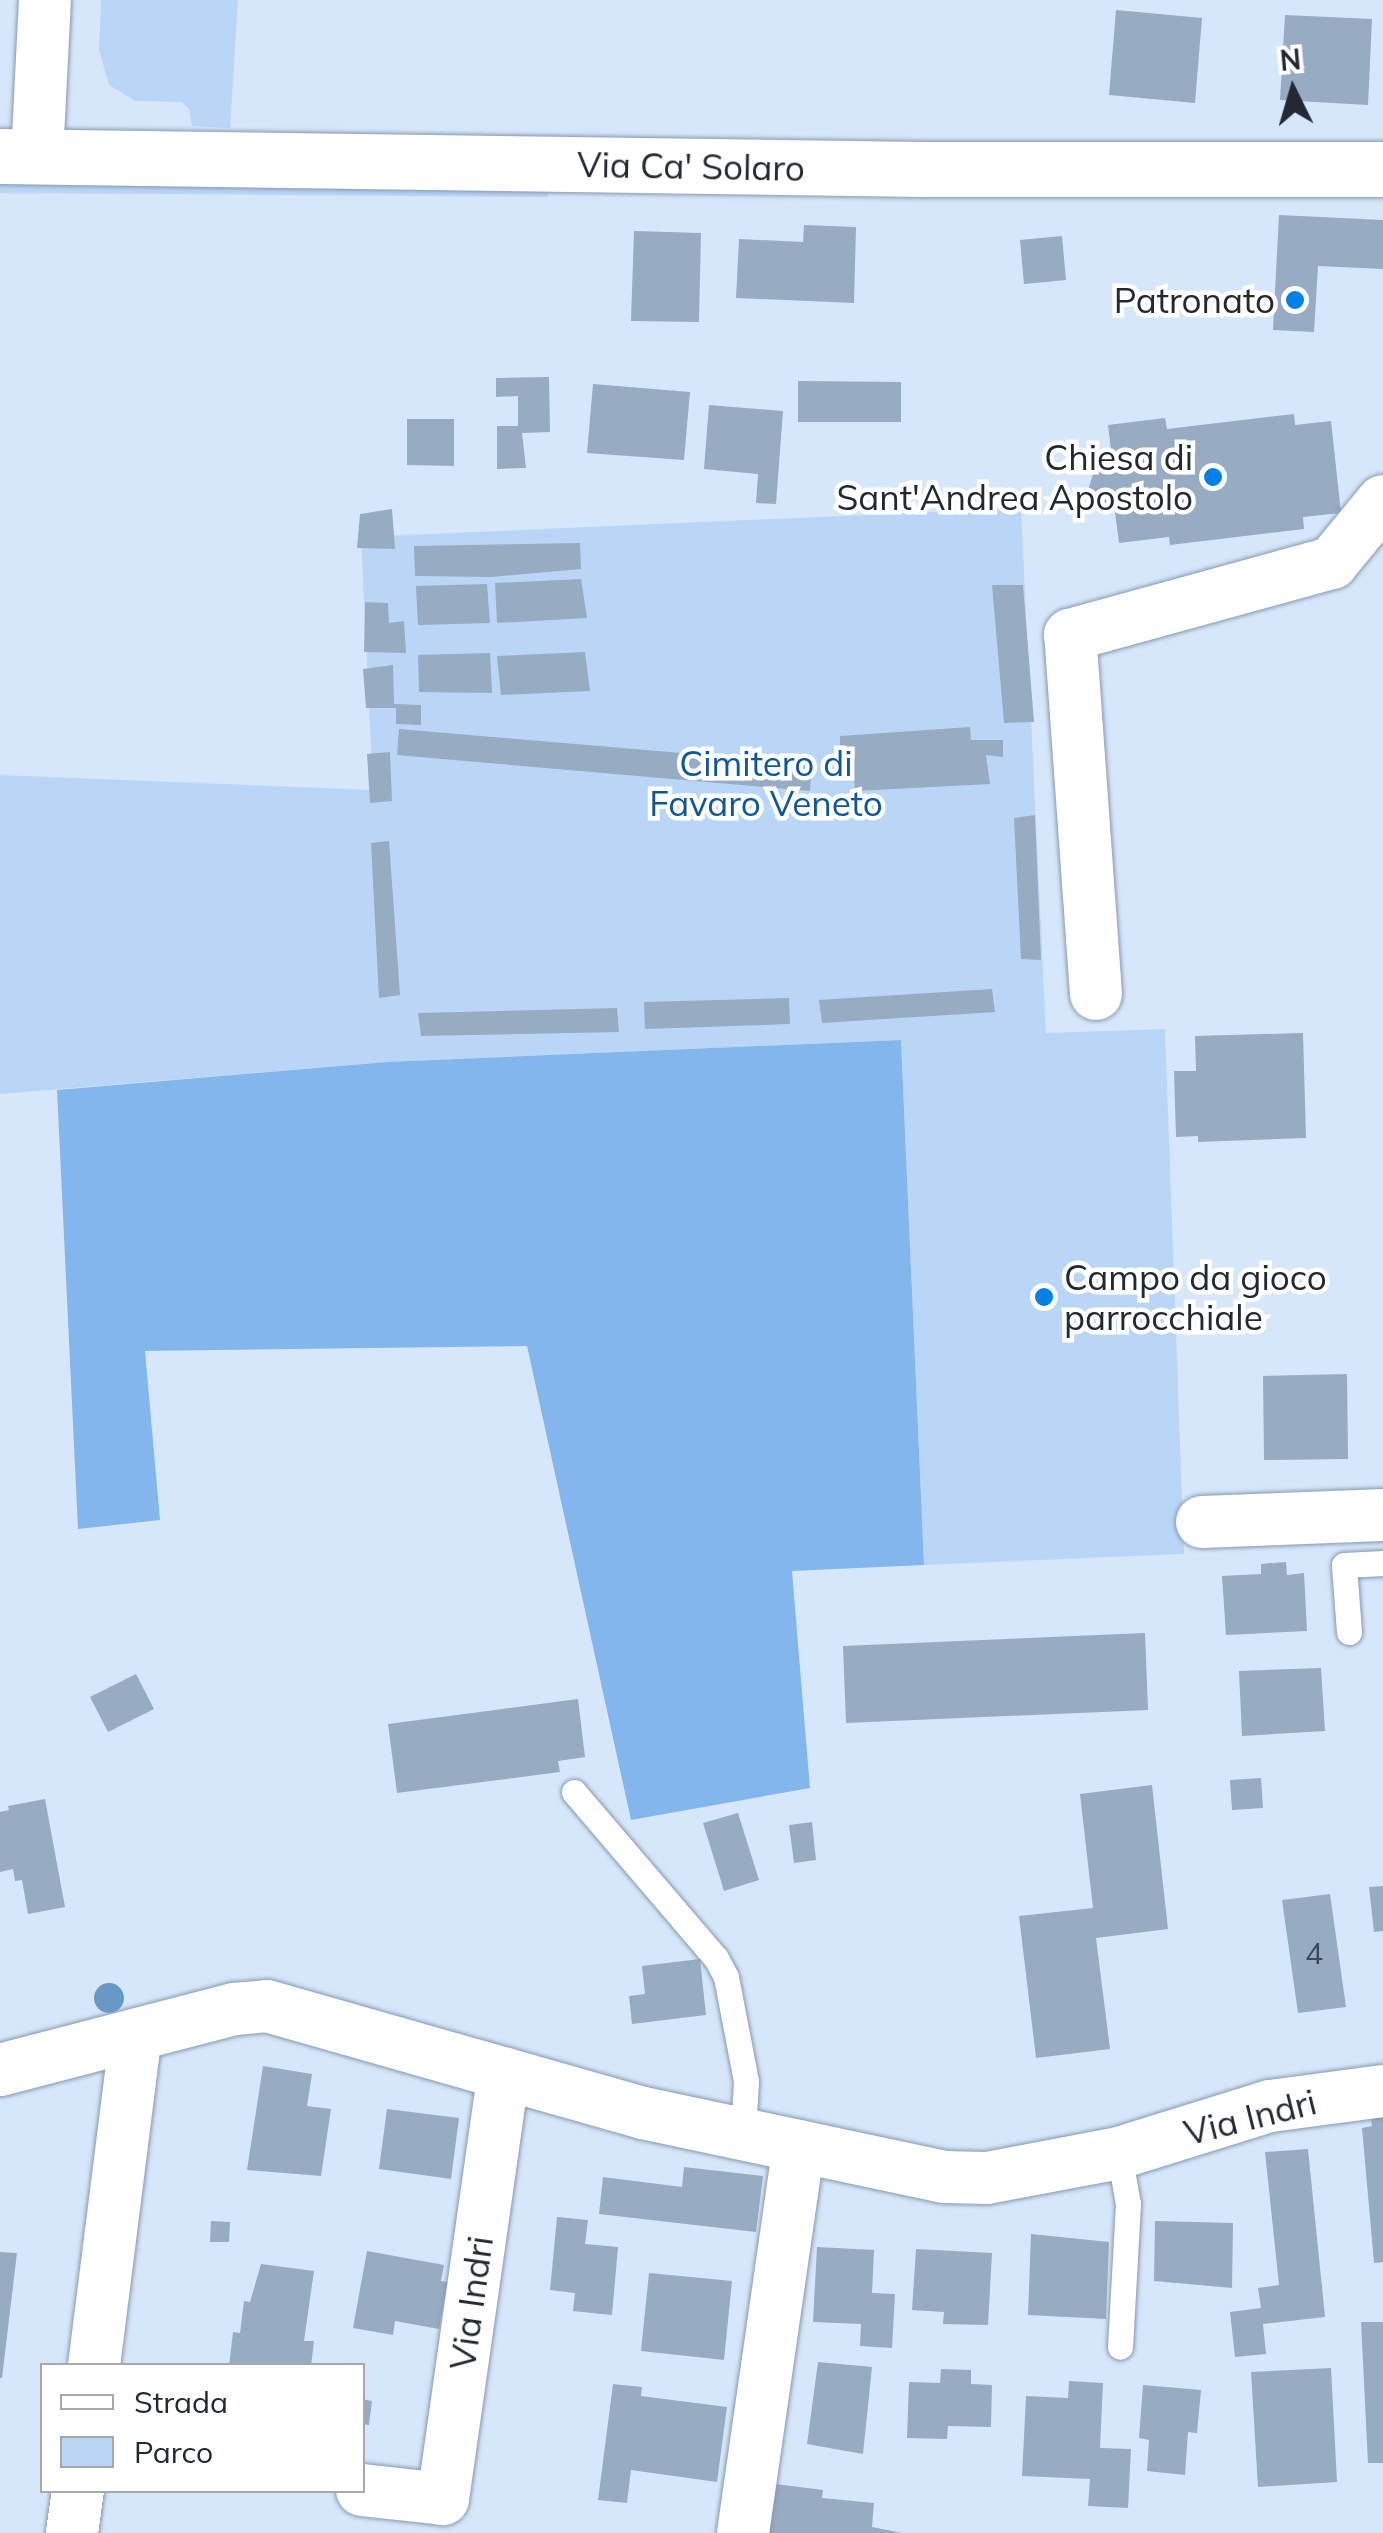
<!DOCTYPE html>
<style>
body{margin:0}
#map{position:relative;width:1383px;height:2533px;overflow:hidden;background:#d7e7fb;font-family:Mulish,sans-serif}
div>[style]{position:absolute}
.green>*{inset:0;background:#bad6f7}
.forest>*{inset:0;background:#84b6ee}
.building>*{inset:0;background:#97abc2}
.roads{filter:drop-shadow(0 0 2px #8699b0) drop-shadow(0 0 2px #8699b0)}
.service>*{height:25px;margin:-12.5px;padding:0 12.5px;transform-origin:12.5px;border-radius:12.5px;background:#fff}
.minor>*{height:52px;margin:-26px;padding:0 26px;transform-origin:26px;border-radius:26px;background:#fff}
.tertiary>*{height:55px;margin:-27.5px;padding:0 27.5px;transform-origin:27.5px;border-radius:27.5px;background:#fff}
.trees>*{width:30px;height:30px;margin:-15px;border-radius:50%;background:#6998c5}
.dots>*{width:28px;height:28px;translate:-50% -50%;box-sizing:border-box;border:5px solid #fff;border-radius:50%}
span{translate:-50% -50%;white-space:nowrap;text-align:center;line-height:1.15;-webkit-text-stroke:9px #fff;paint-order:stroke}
.number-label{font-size:30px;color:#3e4a56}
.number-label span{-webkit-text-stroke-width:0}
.street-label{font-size:35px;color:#212932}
.poi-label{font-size:35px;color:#212932}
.right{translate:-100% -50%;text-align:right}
.left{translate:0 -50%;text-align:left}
.park-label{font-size:35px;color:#0f5799}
.legend{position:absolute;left:40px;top:2363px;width:325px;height:130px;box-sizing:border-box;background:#fff;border:2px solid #a6a9ad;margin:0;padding:12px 18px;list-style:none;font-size:30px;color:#212932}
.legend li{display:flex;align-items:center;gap:20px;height:50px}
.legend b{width:50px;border:2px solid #a6a9ad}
.north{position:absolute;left:1243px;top:40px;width:100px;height:100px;-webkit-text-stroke:8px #fff;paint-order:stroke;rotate:355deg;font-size:28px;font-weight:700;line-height:40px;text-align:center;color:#212932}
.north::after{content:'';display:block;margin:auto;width:35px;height:45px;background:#212932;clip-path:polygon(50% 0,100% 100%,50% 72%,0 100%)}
</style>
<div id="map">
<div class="green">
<div style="clip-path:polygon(101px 0,238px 0,230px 128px,192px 126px,189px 109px,182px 102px,135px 101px,109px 85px,99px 50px)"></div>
<div style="clip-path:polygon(0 177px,546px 182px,548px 197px,0 193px)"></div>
<div style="clip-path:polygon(1021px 508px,1046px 1033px,1165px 1029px,1184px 1554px,924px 1565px,901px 1040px,387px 1062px,0 1094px,0 775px,373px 790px,361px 537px)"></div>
</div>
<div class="forest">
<div style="clip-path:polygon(901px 1040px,924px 1565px,792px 1571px,810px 1788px,631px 1820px,527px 1346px,145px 1351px,160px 1520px,78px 1529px,57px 1090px,387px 1062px)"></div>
</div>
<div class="building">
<div style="clip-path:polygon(1116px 10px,1202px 18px,1195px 103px,1109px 95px)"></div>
<div style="clip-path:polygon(1285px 15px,1372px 19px,1368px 105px,1280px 100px)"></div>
<div style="clip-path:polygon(1279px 215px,1383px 220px,1383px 269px,1318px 266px,1314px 332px,1273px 330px)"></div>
<div style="clip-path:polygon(804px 225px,856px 227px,854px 303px,736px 298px,739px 239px,803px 242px)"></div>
<div style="clip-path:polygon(634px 231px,701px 233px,699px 322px,631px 321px)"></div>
<div style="clip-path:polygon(1062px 236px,1066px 280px,1024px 284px,1020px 240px)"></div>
<div style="clip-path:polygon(549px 377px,550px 432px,522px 433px,526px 468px,497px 469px,497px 426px,518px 426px,518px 396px,496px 397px,496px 378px)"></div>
<div style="clip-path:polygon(798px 381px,901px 382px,901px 422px,798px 422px)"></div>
<div style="clip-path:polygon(593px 384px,690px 392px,684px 460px,587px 453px)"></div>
<div style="clip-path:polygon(709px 405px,783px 411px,776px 504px,756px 503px,758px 474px,704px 469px)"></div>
<div style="clip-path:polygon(1294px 414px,1295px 425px,1331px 421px,1341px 513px,1303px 517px,1304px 529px,1170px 545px,1169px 537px,1119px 543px,1115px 512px,1098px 506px,1088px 490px,1096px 465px,1112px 457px,1108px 425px,1165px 418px,1167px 429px)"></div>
<div style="clip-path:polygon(407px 419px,454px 419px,454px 466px,407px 465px)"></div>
<div style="clip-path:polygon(392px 509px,395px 549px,357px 548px,360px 514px)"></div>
<div style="clip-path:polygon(580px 543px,581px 569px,491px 577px,415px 576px,414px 546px)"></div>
<div style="clip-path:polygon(581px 579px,587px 618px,497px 623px,495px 583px)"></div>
<div style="clip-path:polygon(487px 584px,490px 623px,418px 625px,416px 586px)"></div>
<div style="clip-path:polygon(992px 585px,1023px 585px,1034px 722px,1004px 723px)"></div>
<div style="clip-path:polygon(365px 602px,388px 603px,389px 623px,404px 621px,406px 653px,364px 652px)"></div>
<div style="clip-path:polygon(585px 652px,590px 691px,501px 695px,497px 656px)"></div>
<div style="clip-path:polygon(490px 653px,492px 693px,419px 692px,418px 655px)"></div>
<div style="clip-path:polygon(393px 665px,394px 704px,421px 705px,421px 725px,396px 724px,396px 708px,366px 708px,363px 669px)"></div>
<div style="clip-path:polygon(970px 727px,971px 740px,1003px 740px,1003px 757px,986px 755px,990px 784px,855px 791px,853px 761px,840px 763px,840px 736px)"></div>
<div style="clip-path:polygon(399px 729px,812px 764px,810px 791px,397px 755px)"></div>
<div style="clip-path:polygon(390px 752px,392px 801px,370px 803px,367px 754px)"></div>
<div style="clip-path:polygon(1035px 815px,1041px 960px,1021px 959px,1014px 818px)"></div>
<div style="clip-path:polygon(389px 841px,400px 995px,379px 998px,371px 843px)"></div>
<div style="clip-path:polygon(992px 989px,995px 1012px,822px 1023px,819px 1000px)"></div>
<div style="clip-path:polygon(789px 998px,790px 1024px,645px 1029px,644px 1002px)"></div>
<div style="clip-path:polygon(617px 1008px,619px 1032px,421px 1036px,418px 1013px)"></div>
<div style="clip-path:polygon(1303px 1033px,1306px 1138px,1198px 1142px,1198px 1136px,1176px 1137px,1174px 1071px,1196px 1071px,1195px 1036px)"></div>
<div style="clip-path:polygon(1347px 1374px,1348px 1459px,1264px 1460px,1263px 1376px)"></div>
<div style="clip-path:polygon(1286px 1562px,1287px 1575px,1304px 1573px,1307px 1631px,1226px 1635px,1222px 1576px,1261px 1574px,1261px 1564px)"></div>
<div style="clip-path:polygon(1145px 1633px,1148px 1710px,846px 1723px,843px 1646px)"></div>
<div style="clip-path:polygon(1321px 1668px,1325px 1731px,1242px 1736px,1239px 1671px)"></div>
<div style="clip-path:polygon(136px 1674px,154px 1709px,108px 1732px,90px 1697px)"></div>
<div style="clip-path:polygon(578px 1699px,585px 1757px,558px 1761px,560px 1772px,397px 1793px,388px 1724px)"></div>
<div style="clip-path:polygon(1261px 1778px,1263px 1808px,1232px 1810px,1230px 1780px)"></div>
<div style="clip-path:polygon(1152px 1785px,1168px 1929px,1096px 1938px,1110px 2049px,1036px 2058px,1019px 1916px,1093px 1908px,1080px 1794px)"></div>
<div style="clip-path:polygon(45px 1799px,65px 1907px,28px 1914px,22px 1880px,15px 1881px,13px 1869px,0 1872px,0 1812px,9px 1810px,8px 1806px)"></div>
<div style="clip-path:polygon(738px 1813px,759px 1880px,724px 1891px,703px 1823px)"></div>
<div style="clip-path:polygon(812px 1822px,816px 1860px,794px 1863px,789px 1825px)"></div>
<div style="clip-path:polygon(1383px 1886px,1383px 1931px,1374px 1932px,1369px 1887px)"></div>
<div style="clip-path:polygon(1330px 1894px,1346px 2007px,1298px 2013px,1282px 1900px)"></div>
<div style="clip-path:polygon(700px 1959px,706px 2015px,632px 2024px,629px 1996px,645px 1994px,642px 1966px)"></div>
<div style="clip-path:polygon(263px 2066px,312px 2074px,307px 2106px,331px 2109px,321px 2176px,247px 2170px)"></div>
<div style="clip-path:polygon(387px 2109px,459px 2118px,451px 2179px,379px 2169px)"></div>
<div style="clip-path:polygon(1383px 2111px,1383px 2262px,1374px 2263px,1362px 2128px,1372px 2126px,1370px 2112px)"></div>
<div style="clip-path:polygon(1308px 2149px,1325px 2317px,1263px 2324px,1266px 2354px,1235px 2357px,1230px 2312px,1261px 2308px,1258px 2288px,1279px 2285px,1265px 2152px)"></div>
<div style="clip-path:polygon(684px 2167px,763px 2176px,756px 2232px,599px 2214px,603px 2177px,682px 2187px)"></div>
<div style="clip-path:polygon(557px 2217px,588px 2220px,585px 2244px,618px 2247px,612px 2315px,573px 2311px,575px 2293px,550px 2290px)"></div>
<div style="clip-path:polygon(211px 2221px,230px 2222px,229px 2242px,210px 2242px)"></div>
<div style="clip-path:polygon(1155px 2221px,1233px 2223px,1232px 2288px,1154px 2281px)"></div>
<div style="clip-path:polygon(1031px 2234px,1109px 2242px,1106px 2319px,1028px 2315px)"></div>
<div style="clip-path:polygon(817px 2247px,874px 2250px,872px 2293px,895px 2294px,892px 2348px,860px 2346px,861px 2324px,813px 2322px)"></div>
<div style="clip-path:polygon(916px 2249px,992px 2253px,988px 2325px,943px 2324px,944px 2312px,912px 2310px)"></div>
<div style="clip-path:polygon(367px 2251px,444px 2265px,441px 2281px,448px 2282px,439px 2329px,395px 2321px,393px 2335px,353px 2328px)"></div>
<div style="clip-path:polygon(0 2252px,17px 2253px,2px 2378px,0 2378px)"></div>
<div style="clip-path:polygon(261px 2264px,314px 2271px,304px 2341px,314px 2341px,311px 2366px,229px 2366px,233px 2332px,240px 2333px,244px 2301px,250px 2302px)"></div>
<div style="clip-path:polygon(649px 2273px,732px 2281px,724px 2360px,641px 2351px)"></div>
<div style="clip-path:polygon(1361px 2322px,1383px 2322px,1383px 2463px,1368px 2463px)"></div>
<div style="clip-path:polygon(818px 2362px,872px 2367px,863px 2454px,807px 2444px)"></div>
<div style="clip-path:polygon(1331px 2368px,1337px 2482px,1258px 2487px,1251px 2372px)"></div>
<div style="clip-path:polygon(941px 2369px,971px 2370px,971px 2384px,992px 2385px,991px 2427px,948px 2426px,947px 2439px,907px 2438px,909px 2382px,940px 2383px)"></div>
<div style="clip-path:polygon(1069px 2381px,1103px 2383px,1100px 2448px,1131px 2449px,1128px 2508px,1088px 2506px,1090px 2479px,1022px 2476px,1026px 2396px,1068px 2398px)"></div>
<div style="clip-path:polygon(613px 2384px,642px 2387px,641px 2396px,727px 2407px,717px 2482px,631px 2470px,627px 2503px,598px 2500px)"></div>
<div style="clip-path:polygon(1143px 2385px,1201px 2390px,1197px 2433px,1188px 2432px,1185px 2475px,1147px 2471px,1149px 2440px,1139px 2438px)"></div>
<div style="clip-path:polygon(362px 2399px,372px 2401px,369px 2425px,362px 2424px)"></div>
<div style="clip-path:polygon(775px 2484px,823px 2490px,822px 2498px,874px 2503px,872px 2527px,902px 2533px,769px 2533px)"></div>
</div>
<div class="roads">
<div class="service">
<div style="left:1349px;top:1632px;width:67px;rotate:-94.3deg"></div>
<div style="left:1344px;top:1565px;width:39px;rotate:-3deg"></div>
<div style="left:574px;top:1792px;width:218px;rotate:49.5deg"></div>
<div style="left:716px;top:1958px;width:21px;rotate:62deg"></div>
<div style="left:726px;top:1977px;width:106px;rotate:79.1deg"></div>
<div style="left:746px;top:2081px;width:53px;rotate:93.2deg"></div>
<div style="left:1119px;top:2153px;width:52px;rotate:80deg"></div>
<div style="left:1128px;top:2204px;width:143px;rotate:93.2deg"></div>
</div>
<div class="minor">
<div style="left:37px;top:157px;width:157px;rotate:-87.1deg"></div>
<div style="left:1096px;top:994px;width:360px;rotate:-94.1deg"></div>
<div style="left:1070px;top:635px;width:272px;rotate:-15.4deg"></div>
<div style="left:1332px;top:563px;width:80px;rotate:-50.6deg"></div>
<div style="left:1202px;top:1522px;width:181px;rotate:-2.2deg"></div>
<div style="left:0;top:2070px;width:243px;rotate:-14.6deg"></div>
<div style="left:235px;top:2009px;width:32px;rotate:-5deg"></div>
<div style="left:267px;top:2006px;width:391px;rotate:15.9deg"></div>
<div style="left:643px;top:2113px;width:308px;rotate:12deg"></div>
<div style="left:944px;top:2177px;width:43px;rotate:1.3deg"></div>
<div style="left:987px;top:2178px;width:134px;rotate:-10.7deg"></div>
<div style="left:1119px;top:2153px;width:158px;rotate:-17.3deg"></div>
<div style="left:1270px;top:2106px;width:114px;rotate:-7.6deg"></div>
<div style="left:94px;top:2366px;width:334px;rotate:-82.8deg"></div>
<div style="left:362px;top:2490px;width:81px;rotate:6.3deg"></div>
<div style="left:443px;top:2499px;width:430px;rotate:-81.9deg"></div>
<div style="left:72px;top:2533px;width:43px;rotate:-82.1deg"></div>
<div style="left:743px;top:2533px;width:391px;rotate:-81.8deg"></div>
</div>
<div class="tertiary">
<div style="left:0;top:156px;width:923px;rotate:0.81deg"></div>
<div style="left:923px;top:169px;width:460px"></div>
</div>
</div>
<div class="trees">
<div style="left:109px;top:1998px"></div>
</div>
<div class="dots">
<div style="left:1295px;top:300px;background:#0081e7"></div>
<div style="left:1213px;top:477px;background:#0081e7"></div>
<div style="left:1044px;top:1297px;background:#0081e7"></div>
</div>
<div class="number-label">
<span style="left:1314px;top:1953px">4</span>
</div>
<div class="street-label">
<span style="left:691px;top:166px;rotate:1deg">Via Ca' Solaro</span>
<span style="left:1250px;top:2117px;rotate:-14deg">Via Indri</span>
<span style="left:471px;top:2303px;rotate:-82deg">Via Indri</span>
</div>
<div class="poi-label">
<span class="right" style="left:1275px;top:300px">Patronato</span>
<span class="right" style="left:1193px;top:477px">Chiesa di<br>Sant'Andrea Apostolo</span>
<span class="left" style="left:1064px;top:1297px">Campo da gioco<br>parrocchiale</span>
</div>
<div class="park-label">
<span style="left:766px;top:783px">Cimitero di<br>Favaro Veneto</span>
</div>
<ul class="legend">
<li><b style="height:12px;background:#fff"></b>Strada</li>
<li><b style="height:28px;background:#bad6f7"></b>Parco</li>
</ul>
<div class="north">N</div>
</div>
